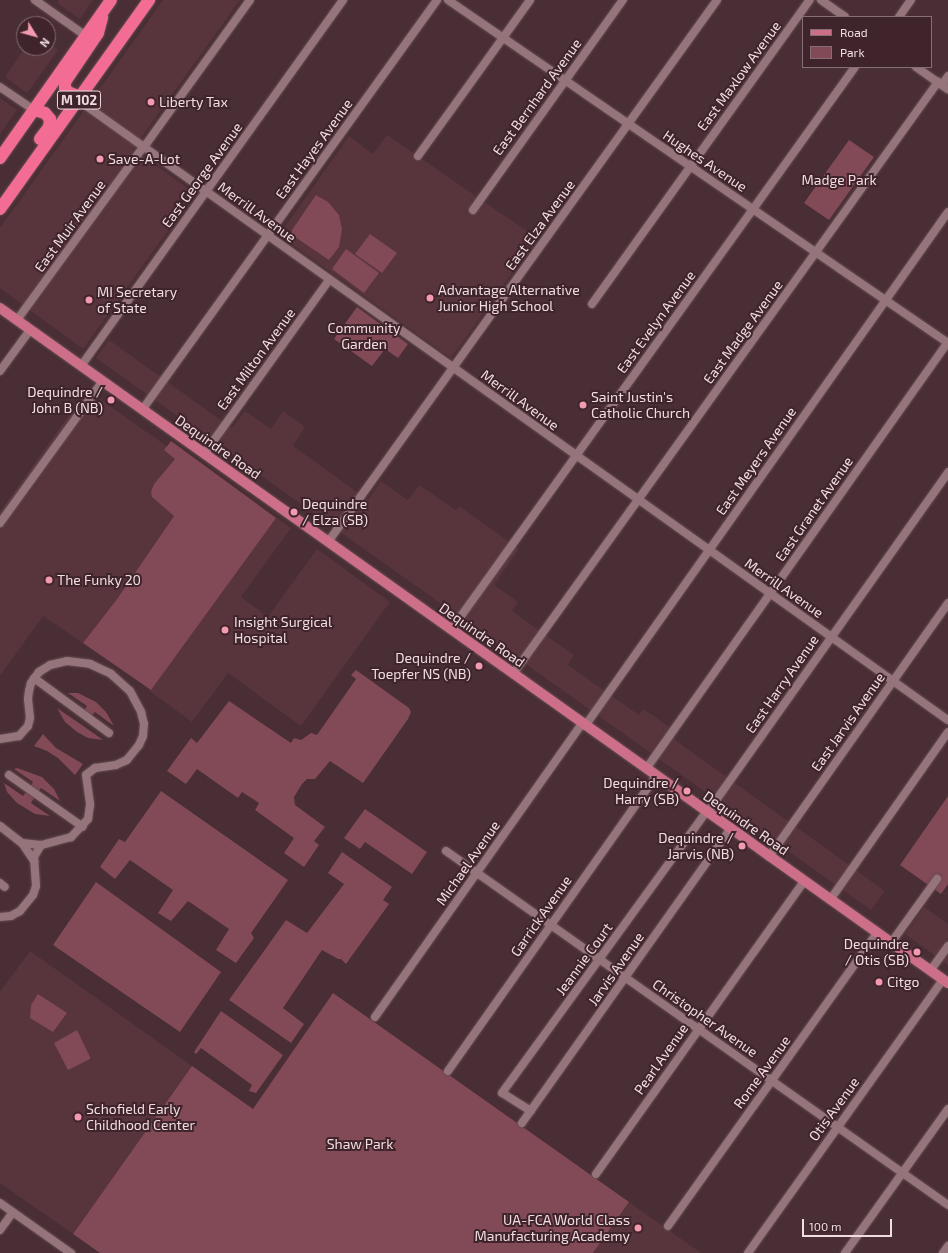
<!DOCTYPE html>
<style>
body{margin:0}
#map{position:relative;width:948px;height:1253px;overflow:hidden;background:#4a2e35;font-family:"Exo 2",sans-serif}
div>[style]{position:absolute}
.built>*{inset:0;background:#58343d}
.green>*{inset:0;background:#824957}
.roads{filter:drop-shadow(0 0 1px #654e53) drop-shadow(0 0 1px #654e53)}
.minor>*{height:8px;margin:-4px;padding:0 4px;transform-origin:4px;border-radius:4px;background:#95747b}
.major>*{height:10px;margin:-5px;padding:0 5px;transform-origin:5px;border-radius:5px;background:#cd6f89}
.highway>*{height:12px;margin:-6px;padding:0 6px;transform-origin:6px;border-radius:6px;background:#f36c93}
.dots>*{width:11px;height:11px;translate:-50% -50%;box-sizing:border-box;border:2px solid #3f242b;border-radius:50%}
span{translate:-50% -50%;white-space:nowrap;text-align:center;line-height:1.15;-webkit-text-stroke:4px #3f242b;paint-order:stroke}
.shield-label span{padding:1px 3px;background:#3f242b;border:1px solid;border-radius:3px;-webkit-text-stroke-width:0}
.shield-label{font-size:13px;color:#f0dde1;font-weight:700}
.street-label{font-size:14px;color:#f0dde1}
.poi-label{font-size:14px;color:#f0dde1}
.left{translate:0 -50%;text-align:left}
.right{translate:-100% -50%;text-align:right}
.park-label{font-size:14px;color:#f3dce0}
.legend{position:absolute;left:802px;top:16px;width:130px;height:52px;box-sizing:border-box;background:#3f242b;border:1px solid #866e74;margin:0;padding:5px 7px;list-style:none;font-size:12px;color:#f0dde1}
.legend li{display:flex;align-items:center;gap:8px;height:20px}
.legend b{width:20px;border:1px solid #866e74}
.north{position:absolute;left:16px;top:16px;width:40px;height:40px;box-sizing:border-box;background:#3f242b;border:1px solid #866e74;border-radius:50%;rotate:127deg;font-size:11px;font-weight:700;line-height:16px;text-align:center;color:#f0dde1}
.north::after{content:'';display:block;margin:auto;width:14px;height:18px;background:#f29aaf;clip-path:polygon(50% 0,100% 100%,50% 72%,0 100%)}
.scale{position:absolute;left:802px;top:1219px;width:90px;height:18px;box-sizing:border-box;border:2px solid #f0dde1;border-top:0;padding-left:5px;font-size:12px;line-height:14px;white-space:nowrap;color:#f0dde1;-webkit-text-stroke:3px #3f242b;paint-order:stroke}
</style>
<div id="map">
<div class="built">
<div style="clip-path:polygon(59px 0,93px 0,80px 19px,57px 3px)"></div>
<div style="clip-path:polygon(163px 0,240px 0,133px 149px,195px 193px,83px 349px,0 288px,0 228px)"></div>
<div style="clip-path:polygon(48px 43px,58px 50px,27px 93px,5px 77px,25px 48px,48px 48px)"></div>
<div style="clip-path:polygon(0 98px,17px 110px,0 134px)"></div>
<div style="clip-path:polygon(387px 135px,537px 238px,451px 358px,279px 235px,349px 136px,373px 154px)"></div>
<div style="clip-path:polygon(109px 340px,232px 428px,245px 411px,271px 429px,283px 411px,305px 427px,293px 446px,368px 500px,381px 481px,408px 500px,419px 485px,456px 510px,459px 506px,519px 549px,494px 585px,518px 602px,512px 611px,574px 655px,568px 665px,639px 715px,643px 709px,668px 726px,675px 740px,885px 891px,871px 910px,96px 358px)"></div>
<div style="clip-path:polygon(87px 390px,168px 447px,165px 450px,175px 459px,154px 484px,174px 516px,117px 599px,83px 643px,43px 616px,0 676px,0 512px)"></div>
<div style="clip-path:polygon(274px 516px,291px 528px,241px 597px,268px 617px,317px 549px,390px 602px,301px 726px,228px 673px,192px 722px,148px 690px)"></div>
<div style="clip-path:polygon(924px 907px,948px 924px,948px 965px,905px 934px)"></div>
<div style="clip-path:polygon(30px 951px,192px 1066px,73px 1234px,0 1183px,0 992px)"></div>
<div style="clip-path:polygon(629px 1202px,701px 1253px,593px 1253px)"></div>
</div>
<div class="green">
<div style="clip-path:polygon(849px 140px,874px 157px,829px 220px,804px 203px)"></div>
<div style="clip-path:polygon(316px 195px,328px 202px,339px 215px,342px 229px,339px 247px,329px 260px,292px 235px,292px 230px)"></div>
<div style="clip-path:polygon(370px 234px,397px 253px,382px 273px,355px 254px)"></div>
<div style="clip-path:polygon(346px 249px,379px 273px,364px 293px,332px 269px)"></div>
<div style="clip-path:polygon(357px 307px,408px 344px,398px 358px,385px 349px,372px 366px,334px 339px)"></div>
<div style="clip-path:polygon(171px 441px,276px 518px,151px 690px,83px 643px,117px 599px,174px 516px,152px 497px,151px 492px,154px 484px,175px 459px,164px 450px)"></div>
<div style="clip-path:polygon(356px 670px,409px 708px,411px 712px,408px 719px,363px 783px,330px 761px,315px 779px,307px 779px,302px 784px,294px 797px,295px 805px,325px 827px,314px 841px,319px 845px,304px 867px,284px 853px,294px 838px,255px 810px,259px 803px,242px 792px,238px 798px,197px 769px,186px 784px,167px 771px,191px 738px,197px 743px,229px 701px,291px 743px,294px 738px,301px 740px,311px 733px,317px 735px,356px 679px,351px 675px)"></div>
<div style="clip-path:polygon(68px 693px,78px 693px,96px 702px,106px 712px,114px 726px,95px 712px,91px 716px,84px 710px,87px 706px)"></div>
<div style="clip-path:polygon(57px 708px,89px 730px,103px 740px,88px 738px,77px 732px,65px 722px)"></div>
<div style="clip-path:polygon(43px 734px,56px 748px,83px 764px,75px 775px,58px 758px,47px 751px,34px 746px)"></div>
<div style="clip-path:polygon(17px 768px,42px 777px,54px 789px,60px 801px,41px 788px,38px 792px,30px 787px,33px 782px,14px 769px)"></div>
<div style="clip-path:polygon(4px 783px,23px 796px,26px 792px,34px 798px,31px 803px,50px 816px,35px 814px,17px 803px,7px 792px)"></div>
<div style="clip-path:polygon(161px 791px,288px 880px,251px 933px,254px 938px,236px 963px,216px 950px,229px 929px,188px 901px,171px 921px,158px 913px,173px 890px,130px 860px,115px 879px,100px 867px,119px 839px,125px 842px)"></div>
<div style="clip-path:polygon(948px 796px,948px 884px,941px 894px,900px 865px)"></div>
<div style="clip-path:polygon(365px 809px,427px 852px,412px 874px,365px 842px,360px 849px,344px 838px)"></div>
<div style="clip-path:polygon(342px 852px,392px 887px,383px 900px,389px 904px,346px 964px,341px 959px,338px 959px,322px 950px,283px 1008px,304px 1024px,291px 1043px,229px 1000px,286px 920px,307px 933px,344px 884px,328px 873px)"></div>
<div style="clip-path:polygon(96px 882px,221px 972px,180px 1032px,53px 945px)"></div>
<div style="clip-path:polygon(333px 993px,629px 1202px,593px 1253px,100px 1253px,73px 1234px,192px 1066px,253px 1109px)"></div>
<div style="clip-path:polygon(38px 994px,67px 1013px,53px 1032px,30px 1018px,31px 1005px)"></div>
<div style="clip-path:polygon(221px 1011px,283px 1055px,256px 1093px,249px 1091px,252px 1085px,201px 1048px,196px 1054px,194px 1052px)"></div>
<div style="clip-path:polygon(77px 1030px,90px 1057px,90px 1059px,68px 1070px,54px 1043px)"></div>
</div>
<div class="roads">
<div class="minor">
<div style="left:35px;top:0;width:62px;rotate:35.2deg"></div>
<div style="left:448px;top:0;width:606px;rotate:34.45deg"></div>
<div style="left:821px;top:0;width:29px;rotate:35deg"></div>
<div style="left:899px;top:17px;width:21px;rotate:-55deg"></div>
<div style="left:916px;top:67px;width:39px;rotate:35deg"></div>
<div style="left:942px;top:85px;width:11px;rotate:-56deg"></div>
<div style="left:0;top:87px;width:41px;rotate:34.1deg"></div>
<div style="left:78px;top:100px;width:1068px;rotate:35.48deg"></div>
<div style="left:144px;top:147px;width:181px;rotate:-54.2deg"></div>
<div style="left:418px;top:156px;width:192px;rotate:-54.3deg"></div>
<div style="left:473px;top:210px;width:258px;rotate:-54.5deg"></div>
<div style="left:592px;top:304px;width:374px;rotate:-54.4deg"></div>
<div style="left:17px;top:320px;width:214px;rotate:-53.9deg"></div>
<div style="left:81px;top:366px;width:450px;rotate:-54.4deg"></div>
<div style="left:0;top:371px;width:51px;rotate:-53.8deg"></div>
<div style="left:142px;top:410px;width:505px;rotate:-54.26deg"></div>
<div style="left:204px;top:454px;width:214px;rotate:-54.3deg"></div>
<div style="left:0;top:523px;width:174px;rotate:-54.1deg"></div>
<div style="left:328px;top:542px;width:667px;rotate:-54.33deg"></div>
<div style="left:451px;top:630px;width:693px;rotate:-54.34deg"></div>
<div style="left:513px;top:674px;width:729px;rotate:-54.33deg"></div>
<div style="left:34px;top:678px;width:93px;rotate:36.3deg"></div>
<div style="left:585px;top:726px;width:629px;rotate:-54.77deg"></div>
<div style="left:0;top:739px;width:19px;rotate:-9deg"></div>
<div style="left:19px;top:736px;width:13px;rotate:-48deg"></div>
<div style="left:28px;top:726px;width:8px;rotate:-76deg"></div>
<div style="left:30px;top:718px;width:19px;rotate:-96deg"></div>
<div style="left:28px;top:699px;width:8px;rotate:-83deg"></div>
<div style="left:29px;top:691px;width:8px;rotate:-76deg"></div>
<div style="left:31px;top:683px;width:14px;rotate:-54deg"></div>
<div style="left:39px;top:672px;width:13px;rotate:-32deg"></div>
<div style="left:50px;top:665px;width:17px;rotate:-13deg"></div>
<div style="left:67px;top:661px;width:23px;rotate:7deg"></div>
<div style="left:90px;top:664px;width:23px;rotate:25deg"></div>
<div style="left:111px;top:674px;width:25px;rotate:42deg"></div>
<div style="left:130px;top:691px;width:24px;rotate:62deg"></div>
<div style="left:141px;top:712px;width:12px;rotate:76deg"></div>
<div style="left:144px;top:724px;width:12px;rotate:95deg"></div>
<div style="left:143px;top:736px;width:10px;rotate:114deg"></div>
<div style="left:139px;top:745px;width:19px;rotate:129deg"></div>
<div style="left:127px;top:760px;width:12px;rotate:156deg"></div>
<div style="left:116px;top:765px;width:21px;rotate:172deg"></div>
<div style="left:95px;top:768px;width:11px;rotate:142deg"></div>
<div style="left:86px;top:775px;width:30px;rotate:82deg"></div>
<div style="left:90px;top:805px;width:14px;rotate:98deg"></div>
<div style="left:88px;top:819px;width:25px;rotate:133deg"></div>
<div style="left:71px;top:837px;width:31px;rotate:165deg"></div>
<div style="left:41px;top:845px;width:14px;rotate:120deg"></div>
<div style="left:34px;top:857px;width:29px;rotate:86deg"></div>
<div style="left:36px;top:886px;width:9px;rotate:108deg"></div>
<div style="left:33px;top:895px;width:21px;rotate:129deg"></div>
<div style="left:20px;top:911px;width:10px;rotate:151deg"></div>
<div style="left:11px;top:916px;width:11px;rotate:175deg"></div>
<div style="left:646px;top:769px;width:523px;rotate:-54.73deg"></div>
<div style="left:9px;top:775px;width:90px;rotate:35.1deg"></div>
<div style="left:707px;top:813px;width:418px;rotate:-54.7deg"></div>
<div style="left:0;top:826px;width:28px;rotate:38deg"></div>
<div style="left:22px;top:843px;width:22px;rotate:56deg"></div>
<div style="left:22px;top:843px;width:19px;rotate:6deg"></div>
<div style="left:446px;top:851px;width:614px;rotate:35.19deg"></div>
<div style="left:769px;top:857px;width:311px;rotate:-54.8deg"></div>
<div style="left:0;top:883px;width:6px;rotate:39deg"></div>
<div style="left:830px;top:900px;width:205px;rotate:-54.9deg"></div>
<div style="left:891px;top:943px;width:79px;rotate:-54.3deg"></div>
<div style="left:930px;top:971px;width:31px;rotate:-54deg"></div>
<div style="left:375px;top:1017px;width:359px;rotate:-54.8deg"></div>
<div style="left:448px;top:1071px;width:361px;rotate:-54.8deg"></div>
<div style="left:531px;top:1111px;width:34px;rotate:-148deg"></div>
<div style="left:502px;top:1093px;width:347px;rotate:-54deg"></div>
<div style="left:522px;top:1123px;width:360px;rotate:-54.7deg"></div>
<div style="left:596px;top:1174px;width:359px;rotate:-54.6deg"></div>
<div style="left:0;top:1203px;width:87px;rotate:35.2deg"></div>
<div style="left:668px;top:1226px;width:360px;rotate:-54.5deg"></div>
<div style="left:0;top:1230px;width:22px;rotate:-54deg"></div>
<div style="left:748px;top:1253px;width:335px;rotate:-54.5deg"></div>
<div style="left:845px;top:1253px;width:177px;rotate:-54.4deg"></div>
<div style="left:943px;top:1253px;width:9px;rotate:-54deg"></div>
</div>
<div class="major">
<div style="left:0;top:308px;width:1164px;rotate:35.45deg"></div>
</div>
<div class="highway">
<div style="left:81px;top:97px;width:14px;rotate:-159deg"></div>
<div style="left:68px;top:92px;width:5px;rotate:-127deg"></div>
<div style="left:65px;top:88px;width:6px;rotate:-90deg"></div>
<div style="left:65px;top:82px;width:59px;rotate:-56deg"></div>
<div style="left:98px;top:33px;width:16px;rotate:-75deg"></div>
<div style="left:34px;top:110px;width:11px;rotate:15deg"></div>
<div style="left:45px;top:113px;width:8px;rotate:50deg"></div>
<div style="left:50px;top:119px;width:8px;rotate:97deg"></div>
<div style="left:49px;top:127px;width:15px;rotate:127deg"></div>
<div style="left:0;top:158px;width:193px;rotate:-54.9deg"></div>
<div style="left:0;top:209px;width:257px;rotate:-54.5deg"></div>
</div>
</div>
<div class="dots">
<div style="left:151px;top:102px;background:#f29aaf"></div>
<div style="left:100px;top:159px;background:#f29aaf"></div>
<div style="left:430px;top:298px;background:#f29aaf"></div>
<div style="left:89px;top:300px;background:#f29aaf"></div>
<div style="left:111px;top:400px;background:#f29aaf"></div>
<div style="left:583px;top:405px;background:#f29aaf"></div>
<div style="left:294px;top:512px;background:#f29aaf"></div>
<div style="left:49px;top:580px;background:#f29aaf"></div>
<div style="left:225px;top:630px;background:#f29aaf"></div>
<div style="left:479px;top:666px;background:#f29aaf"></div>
<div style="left:687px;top:791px;background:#f29aaf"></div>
<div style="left:742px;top:846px;background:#f29aaf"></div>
<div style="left:917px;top:952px;background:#f29aaf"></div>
<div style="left:879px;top:982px;background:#f29aaf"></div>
<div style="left:78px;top:1117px;background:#f29aaf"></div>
<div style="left:638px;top:1228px;background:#f29aaf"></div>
</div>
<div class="shield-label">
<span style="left:79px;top:100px">M 102</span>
</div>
<div class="street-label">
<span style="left:739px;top:76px;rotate:-54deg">East Maxlow Avenue</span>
<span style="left:537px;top:97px;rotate:-54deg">East Bernhard Avenue</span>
<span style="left:314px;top:149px;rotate:-54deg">East Hayes Avenue</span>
<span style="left:705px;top:161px;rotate:34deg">Hughes Avenue</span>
<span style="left:202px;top:175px;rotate:-54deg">East George Avenue</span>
<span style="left:257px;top:212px;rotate:36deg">Merrill Avenue</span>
<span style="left:540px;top:225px;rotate:-54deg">East Elza Avenue</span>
<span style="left:70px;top:226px;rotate:-54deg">East Muir Avenue</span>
<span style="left:656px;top:322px;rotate:-54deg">East Evelyn Avenue</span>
<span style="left:743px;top:332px;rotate:-54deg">East Madge Avenue</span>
<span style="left:256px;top:359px;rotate:-54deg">East Milton Avenue</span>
<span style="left:520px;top:400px;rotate:36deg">Merrill Avenue</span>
<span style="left:218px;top:447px;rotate:35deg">Dequindre Road</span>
<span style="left:756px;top:461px;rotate:-55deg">East Meyers Avenue</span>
<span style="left:814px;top:509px;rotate:-55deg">East Granet Avenue</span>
<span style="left:784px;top:588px;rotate:35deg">Merrill Avenue</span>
<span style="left:482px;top:635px;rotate:35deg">Dequindre Road</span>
<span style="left:782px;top:684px;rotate:-55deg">East Harry Avenue</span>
<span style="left:848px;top:722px;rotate:-55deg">East Jarvis Avenue</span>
<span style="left:746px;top:823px;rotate:35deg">Dequindre Road</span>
<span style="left:468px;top:863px;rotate:-55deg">Michael Avenue</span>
<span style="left:541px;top:916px;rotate:-55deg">Garrick Avenue</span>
<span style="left:584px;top:959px;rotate:-54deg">Jeannie Court</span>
<span style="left:616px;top:969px;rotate:-55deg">Jarvis Avenue</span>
<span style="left:705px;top:1018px;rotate:35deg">Christopher Avenue</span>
<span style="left:661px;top:1059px;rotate:-55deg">Pearl Avenue</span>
<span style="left:762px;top:1072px;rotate:-54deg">Rome Avenue</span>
<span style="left:834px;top:1109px;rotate:-54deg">Otis Avenue</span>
</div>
<div class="poi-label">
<span class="left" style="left:159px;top:102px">Liberty Tax</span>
<span class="left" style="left:108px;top:159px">Save-A-Lot</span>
<span class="left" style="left:438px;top:298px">Advantage Alternative<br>Junior High School</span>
<span class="left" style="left:97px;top:300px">MI Secretary<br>of State</span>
<span class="right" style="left:103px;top:400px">Dequindre /<br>John B (NB)</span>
<span class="left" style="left:591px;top:405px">Saint Justin's<br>Catholic Church</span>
<span class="left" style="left:302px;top:512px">Dequindre<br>/ Elza (SB)</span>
<span class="left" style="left:57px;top:580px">The Funky 20</span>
<span class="left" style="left:234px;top:630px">Insight Surgical<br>Hospital</span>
<span class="right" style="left:471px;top:666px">Dequindre /<br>Toepfer NS (NB)</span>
<span class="right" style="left:679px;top:791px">Dequindre /<br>Harry (SB)</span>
<span class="right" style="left:734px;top:846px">Dequindre /<br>Jarvis (NB)</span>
<span class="right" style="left:909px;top:952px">Dequindre<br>/ Otis (SB)</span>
<span class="left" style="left:887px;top:982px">Citgo</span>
<span class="left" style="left:86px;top:1117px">Schofield Early<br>Childhood Center</span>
<span class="right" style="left:630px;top:1228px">UA-FCA World Class<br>Manufacturing Academy</span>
</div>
<div class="park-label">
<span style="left:839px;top:180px">Madge Park</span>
<span style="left:364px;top:336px">Community<br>Garden</span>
<span style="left:360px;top:1144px">Shaw Park</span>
</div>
<ul class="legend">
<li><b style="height:5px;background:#cd6f89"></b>Road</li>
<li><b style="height:11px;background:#824957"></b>Park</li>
</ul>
<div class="north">N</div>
<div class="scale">100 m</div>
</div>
